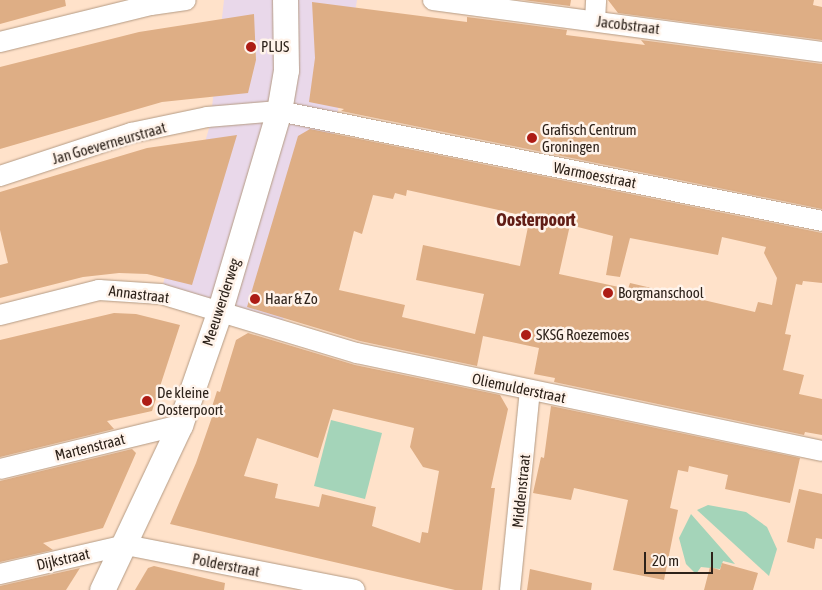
<!DOCTYPE html>
<style>
body{margin:0}
#map{position:relative;width:822px;height:590px;overflow:hidden;background:#ffe2ca;font-family:"Asap Condensed",sans-serif}
div>[style]{position:absolute}
.commercial>*{inset:0;background:#e9d8ea}
.green>*{inset:0;background:#a4d4b9}
.building>*{inset:0;background:#deae85}
.roads{filter:drop-shadow(0 0 1px #b49a83) drop-shadow(0 0 1px #b49a83)}
.minor>*{height:20px;margin:-10px;padding:0 10px;transform-origin:10px;border-radius:10px;background:#fff}
.tertiary>*{height:25px;margin:-12.5px;padding:0 12.5px;transform-origin:12.5px;border-radius:12.5px;background:#fff}
.dots>*{width:14px;height:14px;translate:-50% -50%;box-sizing:border-box;border:2px solid #fff3ea;border-radius:50%}
span{translate:-50% -50%;white-space:nowrap;text-align:center;line-height:1.15;-webkit-text-stroke:5px #fff3ea;paint-order:stroke}
.street-label{font-size:15px;color:#2d221a}
.poi-label{font-size:15px;color:#2d221a}
.left{translate:0 -50%;text-align:left}
.quarter-label{font-size:18px;color:#611d16;font-weight:700}
.scale{position:absolute;left:644px;top:552px;width:69px;height:22px;box-sizing:border-box;border:2px solid #2d221a;border-top:0;padding-left:6px;font-size:15px;line-height:18px;white-space:nowrap;color:#2d221a;-webkit-text-stroke:4px #fff3ea;paint-order:stroke}
</style>
<div id="map">
<div class="commercial">
<div style="clip-path:polygon(224px 0,357px 0,325px 185px,277px 340px,158px 301px,210px 125px)"></div>
</div>
<div class="green">
<div style="clip-path:polygon(331px 420px,382px 433px,365px 499px,314px 486px)"></div>
<div style="clip-path:polygon(708px 505px,746px 512px,767px 527px,777px 549px,769px 576px,697px 510px)"></div>
<div style="clip-path:polygon(691px 514px,735px 564px,723px 561px,720px 569px,701px 567px,696px 574px,686px 564px,679px 538px)"></div>
</div>
<div class="building">
<div style="clip-path:polygon(0 0,65px 0,66px 6px,0 24px)"></div>
<div style="clip-path:polygon(523px 0,571px 0,570px 6px)"></div>
<div style="clip-path:polygon(608px 0,814px 0,813px 5px,822px 7px,822px 40px,618px 13px)"></div>
<div style="clip-path:polygon(312px 2px,467px 22px,467px 17px,567px 30px,566px 35px,645px 45px,641px 40px,822px 64px,822px 209px,341px 111px,344px 109px,309px 102px,315px 58px)"></div>
<div style="clip-path:polygon(254px 14px,256px 60px,248px 93px,162px 102px,0 149px,0 67px,139px 32px)"></div>
<div style="clip-path:polygon(evenodd,310px 129px,822px 233px,822px 283px,803px 281px,802px 285px,796px 284px,785px 334px,791px 335px,783px 370px,804px 375px,799px 394px,822px 399px,822px 435px,805px 432px,804px 435px,554px 382px,555px 378px,534px 374px,539px 348px,483px 336px,477px 366px,360px 341px,247px 307px,298px 136px,310px 129px,407px 190px,530px 217px,520px 266px,423px 245px,416px 280px,484px 294px,475px 334px,402px 317px,405px 305px,339px 290px,354px 231px,362px 234px,373px 195px,393px 199px,395px 193px,406px 196px,407px 190px,310px 129px,570px 225px,613px 236px,606px 275px,620px 277px,630px 238px,718px 255px,722px 237px,766px 247px,764px 253px,777px 278px,772px 305px,758px 302px,755px 312px,630px 283px,628px 289px,559px 274px,570px 225px)"></div>
<div style="clip-path:polygon(237px 135px,192px 285px,147px 274px,119px 273px,83px 277px,0 298px,0 265px,8px 263px,0 230px,0 192px,147px 148px)"></div>
<div style="clip-path:polygon(114px 313px,136px 314px,180px 325px,152px 411px,107px 421px,114px 429px,0 457px,0 340px)"></div>
<div style="clip-path:polygon(evenodd,248px 333px,355px 365px,500px 395px,508px 409px,491px 488px,495px 488px,482px 590px,455px 590px,170px 524px,196px 463px,213px 414px,210px 413px,217px 391px,220px 392px,236px 340px,248px 333px,333px 409px,414px 428px,410px 447px,423px 467px,439px 471px,428px 533px,422px 532px,420px 543px,372px 526px,376px 507px,322px 494px,319px 507px,275px 498px,278px 484px,244px 476px,257px 438px,318px 458px,333px 409px)"></div>
<div style="clip-path:polygon(551px 406px,800px 458px,790px 503px,725px 489px,728px 475px,689px 466px,688px 472px,678px 470px,670px 508px,678px 510px,664px 580px,613px 570px,628px 500px,574px 488px,571px 500px,533px 493px,541px 457px,544px 458px)"></div>
<div style="clip-path:polygon(132px 449px,136px 453px,103px 528px,43px 543px,53px 550px,0 562px,0 481px)"></div>
<div style="clip-path:polygon(799px 489px,822px 494px,822px 539px,816px 538px,814px 549px,787px 542px)"></div>
<div style="clip-path:polygon(722px 563px,758px 573px,753px 590px,704px 590px,710px 567px,720px 570px)"></div>
<div style="clip-path:polygon(154px 566px,225px 583px,224px 590px,135px 590px,148px 568px)"></div>
<div style="clip-path:polygon(80px 568px,66px 590px,0 590px,0 586px)"></div>
<div style="clip-path:polygon(530px 569px,592px 583px,591px 590px,527px 590px)"></div>
</div>
<div class="roads">
<div class="minor">
<div style="left:433px;top:0;width:392px;rotate:7.6deg"></div>
<div style="left:595px;top:21px;width:21px;rotate:-87deg"></div>
<div style="left:0;top:42px;width:155px;rotate:-13.8deg"></div>
<div style="left:151px;top:5px;width:35px;rotate:-8deg"></div>
<div style="left:0;top:176px;width:138px;rotate:-18.2deg"></div>
<div style="left:131px;top:133px;width:78px;rotate:-11.9deg"></div>
<div style="left:207px;top:117px;width:72px;rotate:-4.8deg"></div>
<div style="left:279px;top:111px;width:554px;rotate:11.45deg"></div>
<div style="left:0;top:315px;width:102px;rotate:-14.2deg"></div>
<div style="left:99px;top:290px;width:62px;rotate:3.7deg"></div>
<div style="left:161px;top:294px;width:205px;rotate:16.8deg"></div>
<div style="left:357px;top:353px;width:475px;rotate:11.9deg"></div>
<div style="left:0;top:469px;width:185px;rotate:-13.7deg"></div>
<div style="left:0;top:574px;width:129px;rotate:-13deg"></div>
<div style="left:126px;top:545px;width:233px;rotate:11.1deg"></div>
<div style="left:510px;top:590px;width:200px;rotate:-84.3deg"></div>
</div>
<div class="tertiary">
<div style="left:102px;top:590px;width:183px;rotate:-64.7deg"></div>
<div style="left:180px;top:425px;width:119px;rotate:-70.8deg"></div>
<div style="left:219px;top:313px;width:211px;rotate:-73.5deg"></div>
<div style="left:279px;top:111px;width:42px;rotate:-80.3deg"></div>
<div style="left:286px;top:70px;width:70px;rotate:-90.8deg"></div>
</div>
</div>
<div class="dots">
<div style="left:251px;top:47px;background:#ad1c15"></div>
<div style="left:532px;top:138px;background:#ad1c15"></div>
<div style="left:608px;top:293px;background:#ad1c15"></div>
<div style="left:255px;top:299px;background:#ad1c15"></div>
<div style="left:526px;top:335px;background:#ad1c15"></div>
<div style="left:147px;top:401px;background:#ad1c15"></div>
</div>
<div class="street-label">
<span style="left:628px;top:25px;rotate:7deg">Jacobstraat</span>
<span style="left:109px;top:143px;rotate:-16deg">Jan Goeverneurstraat</span>
<span style="left:595px;top:175px;rotate:11deg">Warmoesstraat</span>
<span style="left:139px;top:294px;rotate:7deg">Annastraat</span>
<span style="left:221px;top:302px;rotate:-72deg">Meeuwerderweg</span>
<span style="left:519px;top:388px;rotate:12deg">Oliemulderstraat</span>
<span style="left:90px;top:447px;rotate:-14deg">Martenstraat</span>
<span style="left:521px;top:491px;rotate:-84deg">Middenstraat</span>
<span style="left:63px;top:559px;rotate:-13deg">Dijkstraat</span>
<span style="left:226px;top:565px;rotate:11deg">Polderstraat</span>
</div>
<div class="poi-label">
<span class="left" style="left:261px;top:47px">PLUS</span>
<span class="left" style="left:542px;top:138px">Grafisch Centrum<br>Groningen</span>
<span class="left" style="left:618px;top:293px">Borgmanschool</span>
<span class="left" style="left:265px;top:299px">Haar &amp; Zo</span>
<span class="left" style="left:536px;top:335px">SKSG Roezemoes</span>
<span class="left" style="left:157px;top:401px">De kleine<br>Oosterpoort</span>
</div>
<div class="quarter-label">
<span style="left:536px;top:220px">Oosterpoort</span>
</div>
<div class="scale">20 m</div>
</div>
